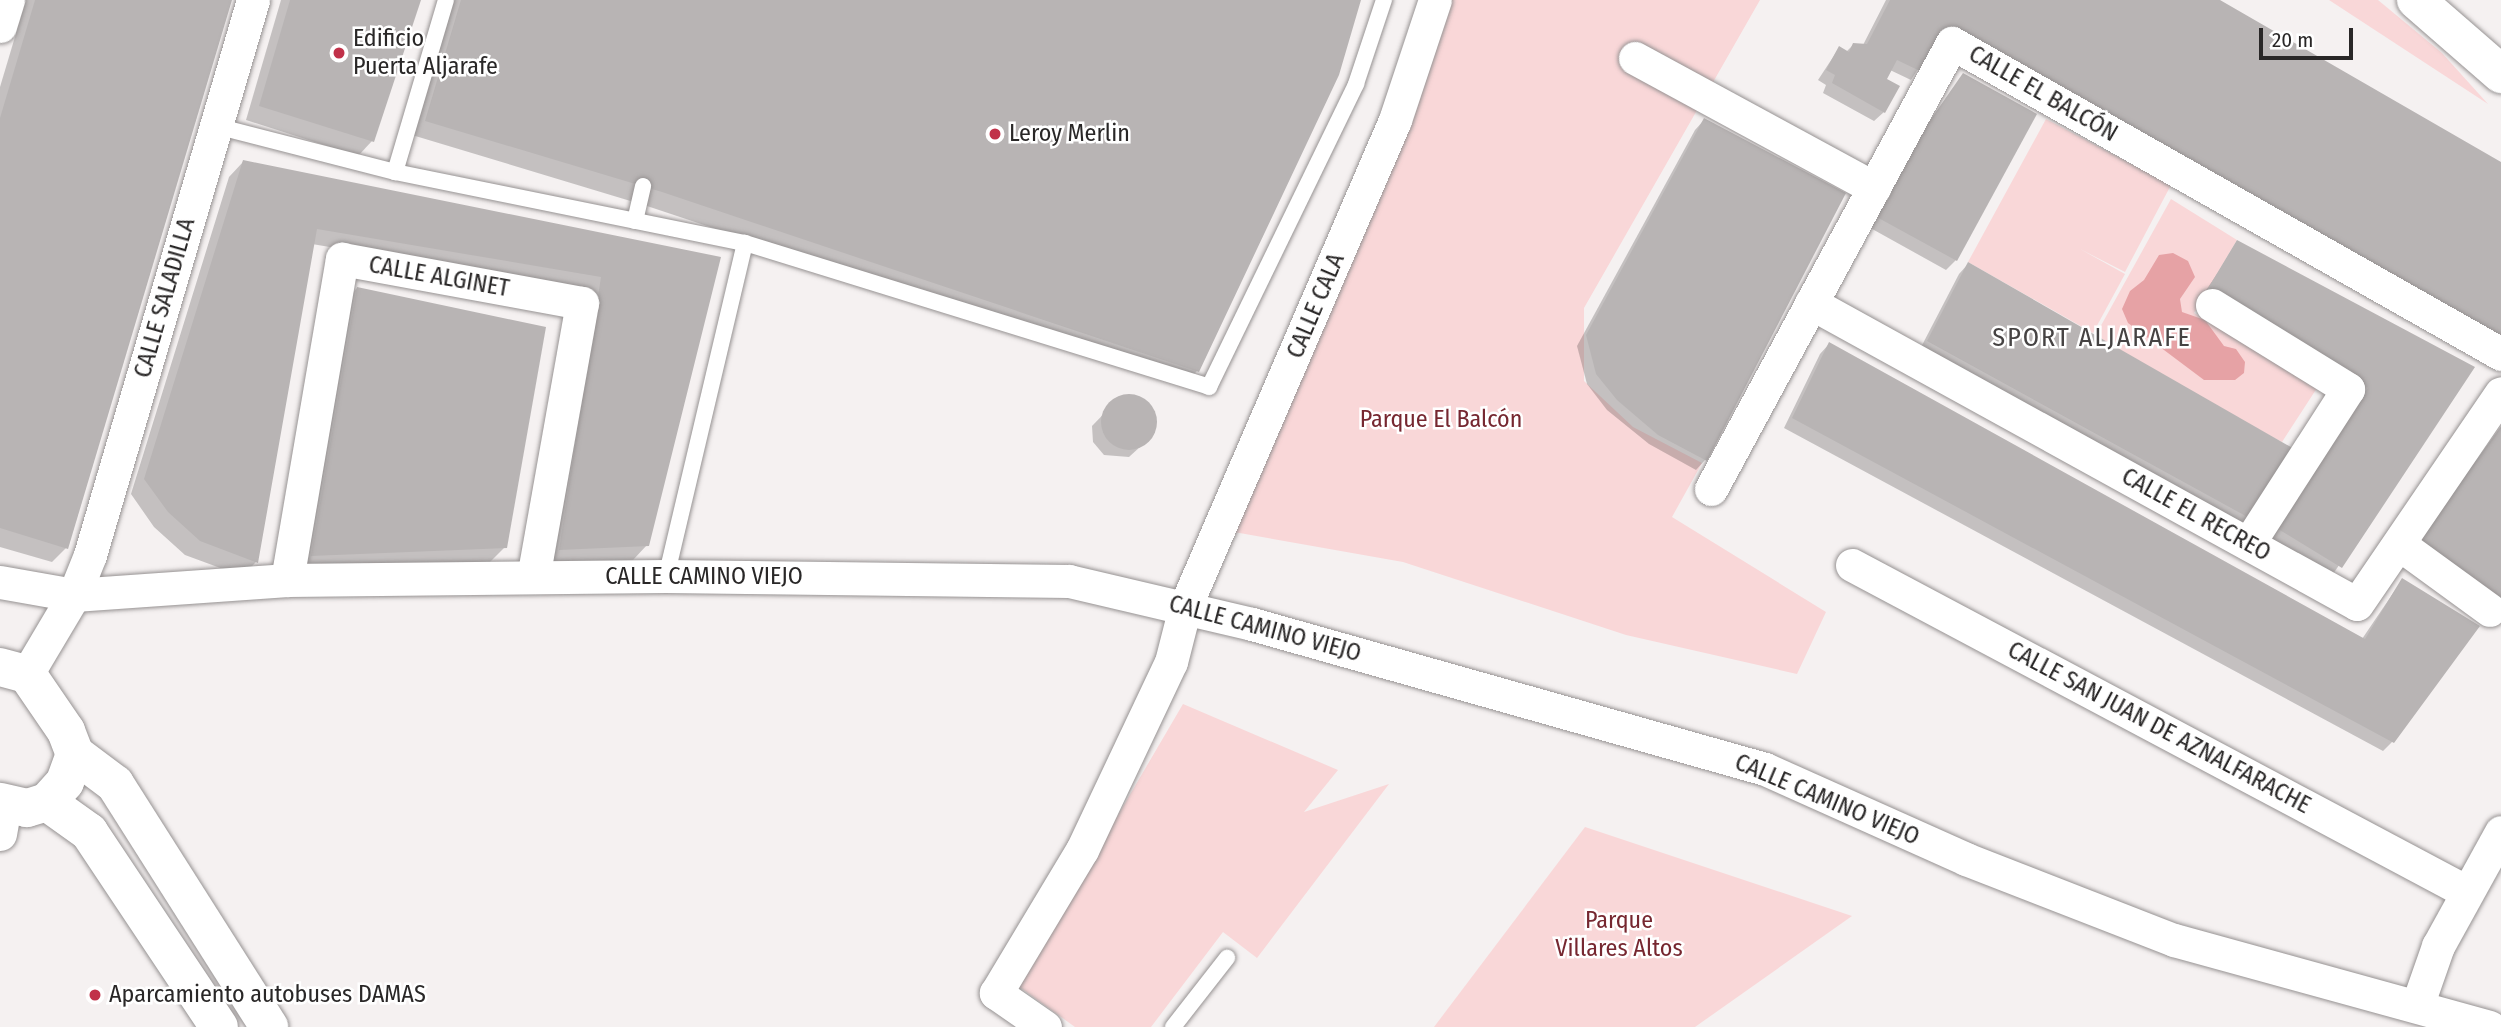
<!DOCTYPE html>
<meta charset="utf-8">
<style>
body{margin:0}
#map{position:relative;width:2501px;height:1027px;overflow:hidden;background:#f5f1f1;font-family:"Fira Sans Condensed",sans-serif}
div>[style]{position:absolute}
.green>*{inset:0;background:#f9d7d8}
.water>*{inset:0;background:#e6a2a5}
.shadow>*{inset:0;background:#0003}
.building>*{inset:0;background:#b8b4b4}
.round{border-radius:50%}
.roads{filter:drop-shadow(0 0 2px #969292) drop-shadow(0 0 2px #969292)}
.lane>*{height:16px;margin:-8px;padding:0 8px;transform-origin:8px;border-radius:8px;background:#fff}
.street>*{height:33px;margin:-16.5px;padding:0 16.5px;transform-origin:16.5px;border-radius:16.5px;background:#fff}
.secondary>*{height:38px;margin:-19px;padding:0 19px;transform-origin:19px;border-radius:19px;background:#fff}
.dots>*{width:19px;height:19px;translate:-50% -50%;box-sizing:border-box;border:4px solid #fff;border-radius:50%}
span{translate:-50% -50%;white-space:nowrap;text-align:center;line-height:1.15;-webkit-text-stroke:5px #fff;paint-order:stroke}
.poi-label{font-size:24px;color:#292727}
.left{translate:0 -50%;text-align:left}
.street-label{font-size:24px;color:#292727}
.park-label{font-size:24px;color:#762730}
.neighbourhood-label{font-size:26px;color:#464343;letter-spacing:2px}
.scale{position:absolute;left:2259px;top:28px;width:94px;height:32px;box-sizing:border-box;border:4px solid #292727;border-top:0;padding-left:9px;font-size:21px;line-height:24px;white-space:nowrap;color:#292727;-webkit-text-stroke:5px #fff;paint-order:stroke}
</style>
<div id="map">
<div class="green">
<div style="clip-path:polygon(1449px 0,1760px 0,1584px 308px,1584px 381px,1633px 427px,1702px 463px,1672px 517px,1826px 612px,1797px 674px,1626px 635px,1403px 562px,1234px 532px)"></div>
<div style="clip-path:polygon(2329px 0,2378px 0,2442px 53px,2488px 104px)"></div>
<div style="clip-path:polygon(2046px 119px,2171px 185px,2125px 272px,2080px 249px,2125px 274px,2093px 333px,1968px 262px)"></div>
<div style="clip-path:polygon(2171px 199px,2237px 240px,2194px 313px,2319px 385px,2282px 442px,2093px 340px)"></div>
<div style="clip-path:polygon(1183px 704px,1338px 770px,1304px 812px,1389px 784px,1257px 958px,1223px 932px,1151px 1027px,1075px 1027px,1018px 986px)"></div>
<div style="clip-path:polygon(1585px 827px,1852px 916px,1695px 1027px,1434px 1027px)"></div>
</div>
<div class="water">
<div style="clip-path:polygon(2173px 253px,2188px 261px,2195px 277px,2180px 299px,2182px 312px,2205px 320px,2224px 346px,2236px 349px,2245px 362px,2244px 373px,2235px 380px,2204px 380px,2128px 323px,2122px 309px,2130px 291px,2144px 280px,2159px 255px)"></div>
</div>
<div class="shadow">
<div style="clip-path:polygon(26px 0,230px 0,66px 548px,52px 562px,0 547px,0 87px)"></div>
<div style="clip-path:polygon(281px 0,419px 0,372px 141px,358px 156px,246px 120px)"></div>
<div style="clip-path:polygon(452px 0,1359px 0,1197px 371px,1183px 385px,647px 206px,412px 135px)"></div>
<div style="clip-path:polygon(1886px 0,2216px 0,2501px 164px,1935px 42px,1911px 80px,1890px 70px,1885px 79px,1884px 112px,1874px 121px,1823px 93px,1826px 85px,1818px 80px,1839px 48px,1846px 52px,1853px 45px,1863px 45px)"></div>
<div style="clip-path:polygon(1963px 75px,1956px 260px,1946px 270px,1865px 225px,1895px 169px)"></div>
<div style="clip-path:polygon(1704px 120px,1843px 194px,1705px 460px,1696px 470px,1649px 444px,1607px 410px,1587px 384px,1577px 346px,1695px 130px)"></div>
<div style="clip-path:polygon(243px 162px,719px 258px,647px 545px,633px 560px,546px 564px,588px 291px,312px 244px,256px 562px,242px 576px,185px 555px,154px 527px,131px 494px,229px 177px)"></div>
<div style="clip-path:polygon(2238px 243px,2473px 368px,2331px 577px,2262px 534px,2360px 398px,2196px 305px)"></div>
<div style="clip-path:polygon(1968px 264px,2252px 519px,2242px 529px,1919px 351px,1959px 274px)"></div>
<div style="clip-path:polygon(357px 288px,505px 547px,490px 562px,298px 569px,343px 303px)"></div>
<div style="clip-path:polygon(1829px 344px,2362px 639px,2402px 580px,2392px 742px,2383px 751px,1784px 428px,1820px 354px)"></div>
<div style="clip-path:polygon(1120px 397px,1146px 402px,1155px 417px,1153px 435px,1129px 457px,1104px 455px,1093px 442px,1092px 426px)"></div>
<div style="clip-path:polygon(2501px 426px,2501px 594px,2408px 554px)"></div>
</div>
<div class="building">
<div style="clip-path:polygon(35px 0,232px 0,68px 549px,0 528px,0 118px)"></div>
<div style="clip-path:polygon(290px 0,421px 0,374px 142px,259px 106px)"></div>
<div style="clip-path:polygon(461px 0,1361px 0,1339px 75px,1199px 372px,662px 192px,425px 121px)"></div>
<div style="clip-path:polygon(1890px 0,2220px 0,2501px 162px,2501px 339px,1943px 32px,1922px 72px,1897px 60px,1887px 79px,1900px 86px,1885px 113px,1832px 83px,1835px 75px,1826px 70px,1839px 46px,1849px 52px,1853px 43px,1867px 44px)"></div>
<div style="clip-path:polygon(1963px 73px,2037px 114px,1957px 261px,1873px 215px,1904px 158px)"></div>
<div style="clip-path:polygon(1704px 118px,1846px 193px,1707px 461px,1658px 435px,1617px 400px,1596px 374px,1586px 335px)"></div>
<div style="clip-path:polygon(243px 160px,721px 257px,649px 546px,559px 550px,601px 277px,317px 229px,258px 563px,200px 541px,168px 512px,144px 479px)"></div>
<div style="clip-path:polygon(2237px 240px,2475px 367px,2342px 568px,2270px 524px,2368px 388px,2204px 295px)"></div>
<div style="clip-path:polygon(1968px 262px,2296px 450px,2253px 520px,1927px 341px)"></div>
<div style="clip-path:polygon(357px 287px,546px 327px,507px 548px,311px 556px)"></div>
<div style="clip-path:polygon(1829px 342px,2365px 639px,2402px 578px,2480px 626px,2394px 743px,1792px 418px)"></div>
<div class="round" style="left:1101px;top:394px;width:56px;height:56px"></div>
<div style="clip-path:polygon(2501px 427px,2501px 598px,2498px 602px,2416px 543px)"></div>
</div>
<div class="roads">
<div class="lane">
<div style="left:216px;top:126px;width:185px;rotate:14.4deg"></div>
<div style="left:395px;top:172px;width:357px;rotate:11.5deg"></div>
<div style="left:745px;top:243px;width:342px;rotate:103.3deg"></div>
<div style="left:395px;top:172px;width:179px;rotate:-73.5deg"></div>
<div style="left:635px;top:221px;width:36px;rotate:-77deg"></div>
<div style="left:745px;top:243px;width:486px;rotate:17.2deg"></div>
<div style="left:1209px;top:387px;width:337px;rotate:-64.1deg"></div>
<div style="left:1356px;top:84px;width:89px;rotate:-71.6deg"></div>
<div style="left:1173px;top:1027px;width:88px;rotate:-52deg"></div>
</div>
<div class="street">
<div style="left:0;top:26px;width:27px;rotate:-73deg"></div>
<div style="left:1635px;top:58px;width:272px;rotate:28.5deg"></div>
<div style="left:1811px;top:303px;width:623px;rotate:28.87deg"></div>
<div style="left:2357px;top:604px;width:255px;rotate:-55.7deg"></div>
<div style="left:2212px;top:305px;width:160px;rotate:31.7deg"></div>
<div style="left:2348px;top:389px;width:184px;rotate:122.8deg"></div>
<div style="left:1711px;top:489px;width:507px;rotate:-61.62deg"></div>
<div style="left:1952px;top:43px;width:631px;rotate:29.53deg"></div>
<div style="left:2399px;top:544px;width:112px;rotate:36deg"></div>
<div style="left:1852px;top:565px;width:694px;rotate:28deg"></div>
<div style="left:287px;top:580px;width:326px;rotate:-80.3deg"></div>
<div style="left:342px;top:259px;width:244px;rotate:10.4deg"></div>
<div style="left:582px;top:303px;width:278px;rotate:100.1deg"></div>
<div style="left:0;top:582px;width:75px;rotate:10deg"></div>
<div style="left:74px;top:595px;width:43px;rotate:-68.2deg"></div>
<div style="left:90px;top:555px;width:578px;rotate:-73.63deg"></div>
<div style="left:27px;top:674px;width:92px;rotate:-59.3deg"></div>
<div style="left:74px;top:595px;width:214px;rotate:-4deg"></div>
<div style="left:287px;top:580px;width:379px;rotate:-0.6deg"></div>
<div style="left:666px;top:576px;width:403px;rotate:0.7deg"></div>
<div style="left:1069px;top:581px;width:188px;rotate:13.2deg"></div>
<div style="left:1252px;top:624px;width:533px;rotate:15.78deg"></div>
<div style="left:1765px;top:769px;width:220px;rotate:24.1deg"></div>
<div style="left:1966px;top:859px;width:223px;rotate:21.3deg"></div>
<div style="left:2174px;top:940px;width:327px;rotate:15.4deg"></div>
<div style="left:0;top:834px;width:27px;rotate:-80deg"></div>
<div style="left:2417px;top:1006px;width:64px;rotate:-70.7deg"></div>
<div style="left:2438px;top:946px;width:130px;rotate:-61.1deg"></div>
<div style="left:1045px;top:1027px;width:60px;rotate:-145.2deg"></div>
<div style="left:996px;top:993px;width:167px;rotate:-59deg"></div>
<div style="left:1082px;top:850px;width:208px;rotate:-64.7deg"></div>
<div style="left:1171px;top:662px;width:57px;rotate:-75.7deg"></div>
<div style="left:1185px;top:607px;width:530px;rotate:-66.67deg"></div>
<div style="left:1395px;top:120px;width:126px;rotate:-71.6deg"></div>
</div>
<div class="secondary">
<div style="left:2416px;top:0;width:113px;rotate:41deg"></div>
<div style="left:0;top:667px;width:28px;rotate:15deg"></div>
<div style="left:27px;top:674px;width:69px;rotate:55.6deg"></div>
<div style="left:66px;top:731px;width:25px;rotate:69deg"></div>
<div style="left:75px;top:754px;width:30px;rotate:110deg"></div>
<div style="left:65px;top:782px;width:27px;rotate:132deg"></div>
<div style="left:47px;top:802px;width:21px;rotate:163deg"></div>
<div style="left:27px;top:808px;width:28px;rotate:-167deg"></div>
<div style="left:75px;top:754px;width:50px;rotate:36.9deg"></div>
<div style="left:115px;top:784px;width:288px;rotate:57.6deg"></div>
<div style="left:47px;top:802px;width:52px;rotate:35.5deg"></div>
<div style="left:89px;top:832px;width:234px;rotate:56.3deg"></div>
</div>
</div>
<div class="dots">
<div style="left:339px;top:53px;background:#c13149"></div>
<div style="left:995px;top:134px;background:#c13149"></div>
<div style="left:95px;top:995px;background:#c13149"></div>
</div>
<div class="poi-label">
<span class="left" style="left:353px;top:53px">Edificio<br>Puerta Aljarafe</span>
<span class="left" style="left:1009px;top:134px">Leroy Merlin</span>
<span class="left" style="left:109px;top:995px">Aparcamiento autobuses DAMAS</span>
</div>
<div class="street-label">
<span style="left:2043px;top:94px;rotate:30deg">CALLE EL BALCÓN</span>
<span style="left:439px;top:277px;rotate:10deg">CALLE ALGINET</span>
<span style="left:165px;top:298px;rotate:-74deg">CALLE SALADILLA</span>
<span style="left:1316px;top:306px;rotate:-67deg">CALLE CALA</span>
<span style="left:2196px;top:515px;rotate:29deg">CALLE EL RECREO</span>
<span style="left:704px;top:577px">CALLE CAMINO VIEJO</span>
<span style="left:1265px;top:629px;rotate:15deg">CALLE CAMINO VIEJO</span>
<span style="left:2159px;top:728px;rotate:28deg">CALLE SAN JUAN DE AZNALFARACHE</span>
<span style="left:1827px;top:800px;rotate:23deg">CALLE CAMINO VIEJO</span>
</div>
<div class="park-label">
<span style="left:1441px;top:420px">Parque El Balcón</span>
<span style="left:1619px;top:935px">Parque<br>Villares Altos</span>
</div>
<div class="neighbourhood-label">
<span style="left:2092px;top:338px">SPORT ALJARAFE</span>
</div>
<div class="scale">20 m</div>
</div>
